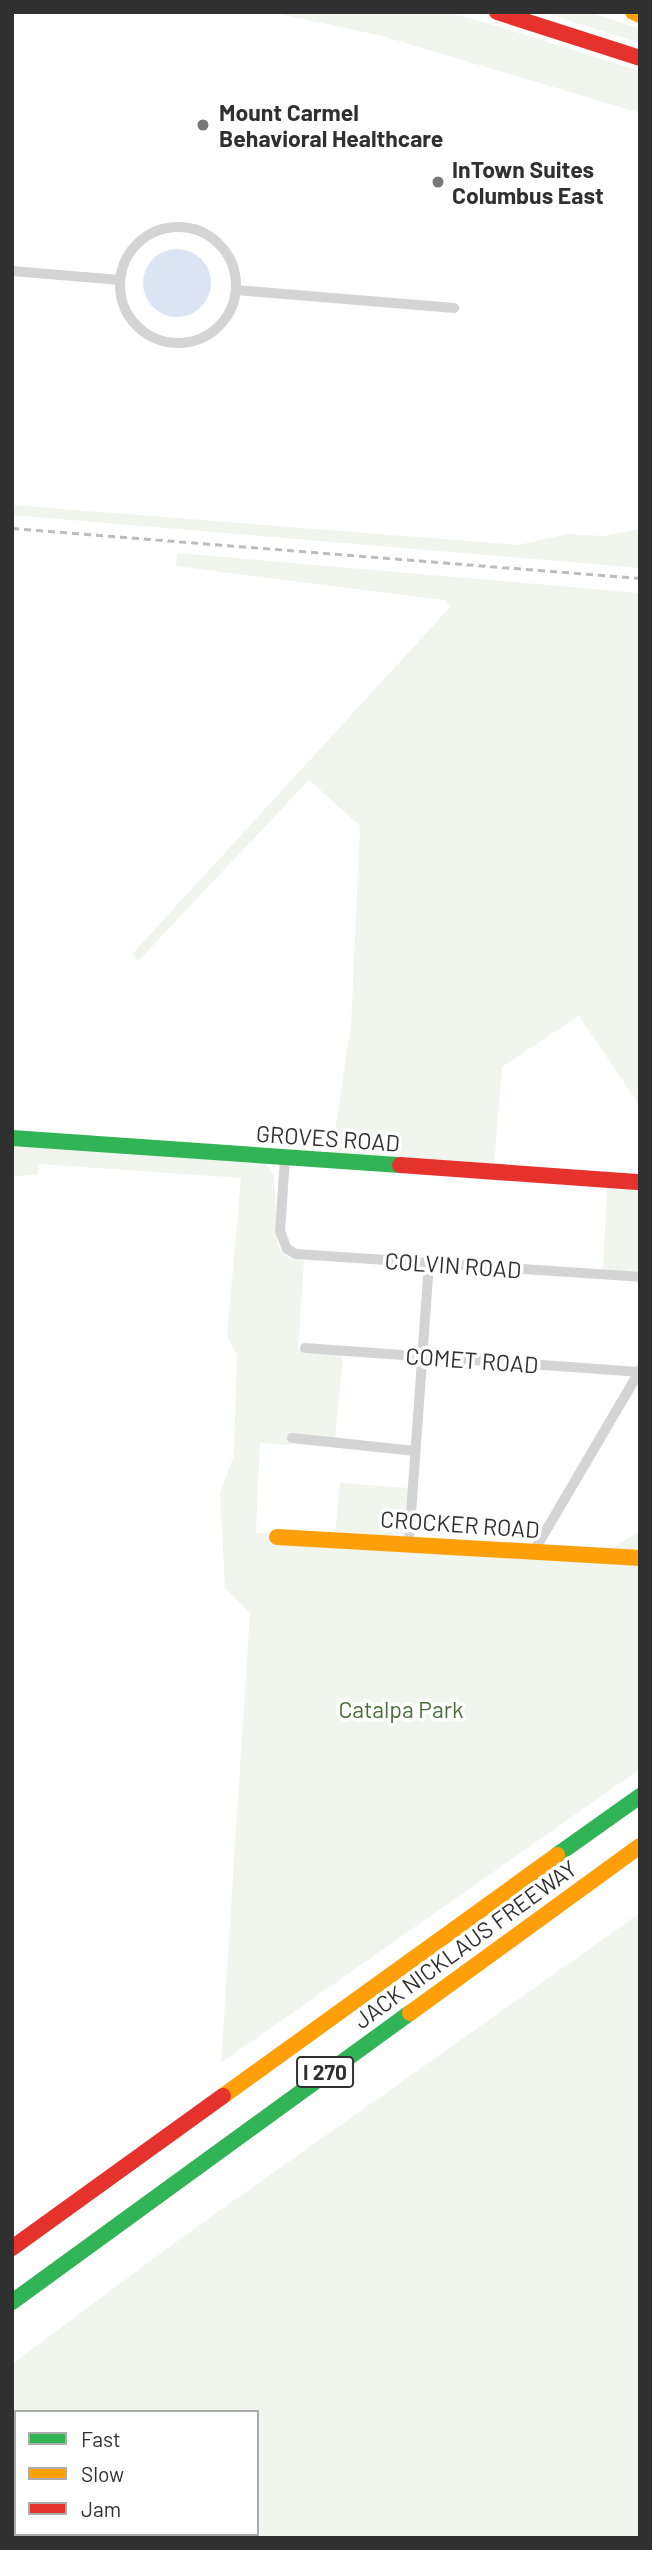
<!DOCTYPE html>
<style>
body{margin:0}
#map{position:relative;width:652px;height:2550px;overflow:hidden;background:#fff;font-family:Barlow,sans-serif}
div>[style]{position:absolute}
.green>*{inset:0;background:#f0f6ed}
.water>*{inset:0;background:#dae4f3}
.round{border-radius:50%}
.street>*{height:10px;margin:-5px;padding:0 5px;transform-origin:5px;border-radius:5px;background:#d4d4d4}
.street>.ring{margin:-5px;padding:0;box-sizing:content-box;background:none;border:10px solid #d4d4d4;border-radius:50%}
.fast>*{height:16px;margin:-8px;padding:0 8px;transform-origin:8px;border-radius:8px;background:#30b455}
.slow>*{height:16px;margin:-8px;padding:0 8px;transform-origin:8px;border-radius:8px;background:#ff9f0a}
.jam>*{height:16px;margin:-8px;padding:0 8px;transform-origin:8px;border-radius:8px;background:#e5322d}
.rail>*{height:2.5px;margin-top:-1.25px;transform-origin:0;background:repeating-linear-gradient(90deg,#bcbcbc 0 7px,transparent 0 12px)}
.dots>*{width:19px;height:19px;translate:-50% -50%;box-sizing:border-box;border:4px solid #fff;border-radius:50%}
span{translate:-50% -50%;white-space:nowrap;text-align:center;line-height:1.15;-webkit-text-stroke:7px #fff;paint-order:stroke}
.shield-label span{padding:2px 5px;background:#fff;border:2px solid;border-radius:5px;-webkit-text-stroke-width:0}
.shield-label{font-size:21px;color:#303030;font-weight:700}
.poi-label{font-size:23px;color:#303030;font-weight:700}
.left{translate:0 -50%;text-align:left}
.street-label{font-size:23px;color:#303030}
.park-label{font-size:23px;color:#496e3b}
.frame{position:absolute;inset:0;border:14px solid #303030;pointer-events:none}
.legend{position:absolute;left:14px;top:2410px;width:245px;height:126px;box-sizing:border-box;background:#fff;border:2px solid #acacac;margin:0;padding:9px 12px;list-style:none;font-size:21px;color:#303030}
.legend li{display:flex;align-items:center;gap:14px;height:35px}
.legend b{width:35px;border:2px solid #acacac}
</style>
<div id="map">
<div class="green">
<div style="clip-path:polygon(270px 12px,445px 12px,484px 22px,640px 71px,640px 113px,382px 36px)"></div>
<div style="clip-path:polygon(542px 12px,590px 12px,640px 29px,640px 43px)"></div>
<div style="clip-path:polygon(12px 505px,518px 545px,568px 534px,603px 536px,640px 529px,640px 568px,12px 515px)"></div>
<div style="clip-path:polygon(177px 553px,640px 593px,640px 1106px,579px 1016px,502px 1067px,494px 1167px,331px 1156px,351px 1026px,360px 826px,309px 780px,138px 961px,132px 954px,450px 607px,444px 600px,176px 566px)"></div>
<div style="clip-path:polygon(12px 1142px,265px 1163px,274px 1175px,278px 1247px,288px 1257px,304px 1261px,298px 1350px,343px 1355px,335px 1440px,291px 1436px,291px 1445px,260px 1443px,256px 1533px,335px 1534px,340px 1483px,409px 1488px,406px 1539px,609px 1550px,640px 1531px,640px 1769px,221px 2063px,250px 1613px,225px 1588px,220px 1493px,234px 1455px,237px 1355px,227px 1336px,241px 1178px,39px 1164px,37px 1175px,12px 1176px)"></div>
<div style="clip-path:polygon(607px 1186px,640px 1189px,640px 1273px,603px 1271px)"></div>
<div style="clip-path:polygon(evenodd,640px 1913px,640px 2538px,12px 2538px,12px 2364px,188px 2233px,640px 1913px,16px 2412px,257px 2412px,257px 2534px,16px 2534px,16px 2412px)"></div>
</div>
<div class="water">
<div class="round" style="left:143px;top:249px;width:68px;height:68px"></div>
</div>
<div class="street">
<div class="ring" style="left:120px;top:227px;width:106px;height:106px"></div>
<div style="left:12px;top:271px;width:108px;rotate:4.8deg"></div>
<div style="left:236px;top:290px;width:219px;rotate:4.7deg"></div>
<div style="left:285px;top:1158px;width:73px;rotate:93.9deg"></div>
<div style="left:280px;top:1231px;width:19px;rotate:69deg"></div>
<div style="left:287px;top:1249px;width:10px;rotate:29deg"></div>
<div style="left:296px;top:1254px;width:345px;rotate:3.8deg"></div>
<div style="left:305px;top:1348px;width:334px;rotate:4.1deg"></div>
<div style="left:292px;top:1438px;width:124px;rotate:6deg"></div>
<div style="left:409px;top:1542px;width:279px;rotate:-85.9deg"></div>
<div style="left:534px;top:1551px;width:210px;rotate:-59.6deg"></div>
</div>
<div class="fast">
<div style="left:12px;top:1138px;width:389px;rotate:4deg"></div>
<div style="left:557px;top:1855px;width:102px;rotate:-35.4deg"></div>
<div style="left:12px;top:2302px;width:492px;rotate:-36deg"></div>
</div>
<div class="slow">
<div style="left:633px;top:12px;width:8px;rotate:23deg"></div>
<div style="left:277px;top:1537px;width:364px;rotate:3.3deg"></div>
<div style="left:410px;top:2013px;width:284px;rotate:-36deg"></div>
<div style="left:223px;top:2096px;width:412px;rotate:-35.8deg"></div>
</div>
<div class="jam">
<div style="left:497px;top:12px;width:150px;rotate:17.8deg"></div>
<div style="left:400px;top:1165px;width:241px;rotate:4.1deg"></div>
<div style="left:12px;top:2248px;width:260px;rotate:-35.8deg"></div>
</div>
<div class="rail">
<div style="left:12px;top:528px;width:630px;rotate:4.55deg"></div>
</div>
<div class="dots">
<div style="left:203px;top:125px;background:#787878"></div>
<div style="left:438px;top:182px;background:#787878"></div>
</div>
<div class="shield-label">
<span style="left:325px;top:2072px">I 270</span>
</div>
<div class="poi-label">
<span class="left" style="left:219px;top:125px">Mount Carmel<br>Behavioral Healthcare</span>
<span class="left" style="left:452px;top:182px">InTown Suites<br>Columbus East</span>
</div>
<div class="street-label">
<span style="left:328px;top:1138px;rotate:4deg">GROVES ROAD</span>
<span style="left:453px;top:1265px;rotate:4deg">COLVIN ROAD</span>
<span style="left:472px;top:1360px;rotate:4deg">COMET ROAD</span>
<span style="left:460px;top:1524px;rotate:4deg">CROCKER ROAD</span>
<span style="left:465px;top:1944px;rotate:-36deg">JACK NICKLAUS FREEWAY</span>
</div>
<div class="park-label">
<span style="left:401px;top:1709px">Catalpa Park</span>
</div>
<div class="frame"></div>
<ul class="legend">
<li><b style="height:9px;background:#30b455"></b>Fast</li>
<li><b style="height:9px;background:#ff9f0a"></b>Slow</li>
<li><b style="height:9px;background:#e5322d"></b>Jam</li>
</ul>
</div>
